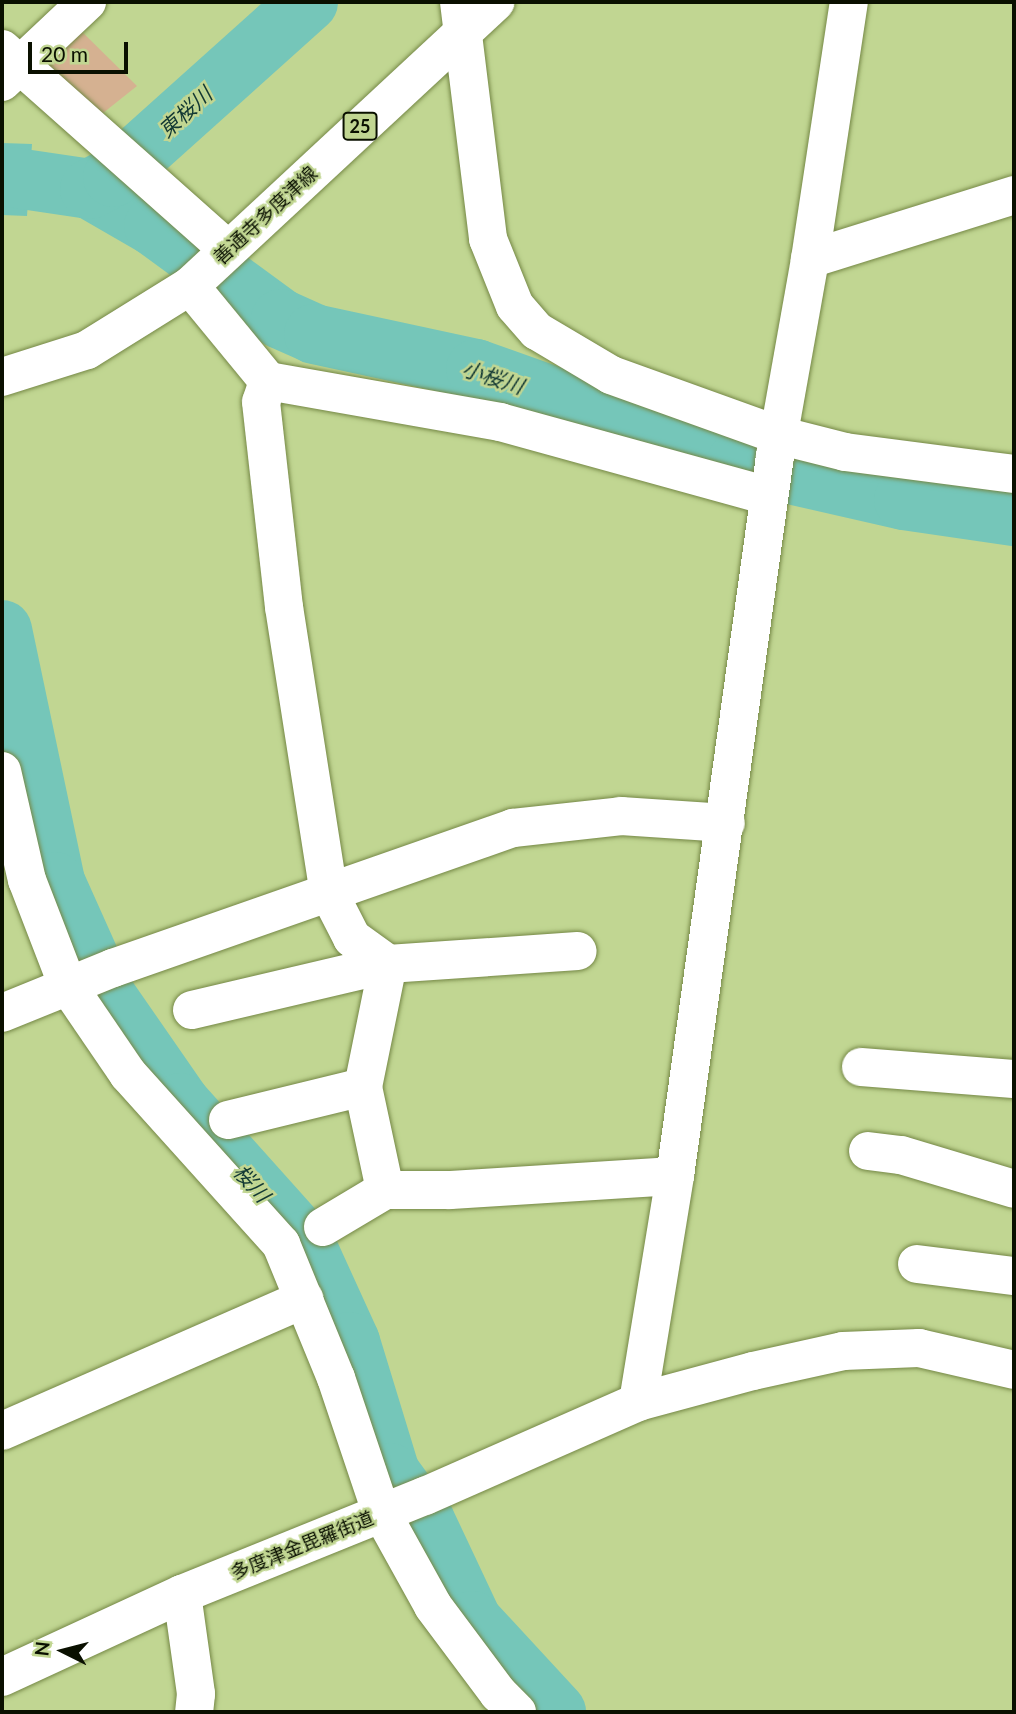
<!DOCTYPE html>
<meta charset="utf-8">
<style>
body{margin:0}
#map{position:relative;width:1016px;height:1714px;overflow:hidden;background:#c1d692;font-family:Lato,"Noto Sans JP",sans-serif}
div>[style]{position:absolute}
.green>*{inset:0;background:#d5b191}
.water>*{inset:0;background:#75c6b9}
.river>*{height:60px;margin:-30px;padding:0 30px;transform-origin:30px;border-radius:30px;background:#75c6b9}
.roads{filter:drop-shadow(0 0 2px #758846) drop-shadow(0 0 2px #758846)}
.street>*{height:38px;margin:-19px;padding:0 19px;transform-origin:19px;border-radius:19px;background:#fff}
.secondary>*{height:38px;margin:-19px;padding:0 19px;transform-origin:19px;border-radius:19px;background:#fff}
.primary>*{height:38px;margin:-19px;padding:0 19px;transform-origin:19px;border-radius:19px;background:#fff}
span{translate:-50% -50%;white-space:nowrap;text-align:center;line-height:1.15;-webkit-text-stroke:5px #c1d692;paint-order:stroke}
.shield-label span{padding:2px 5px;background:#c1d692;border:2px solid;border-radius:5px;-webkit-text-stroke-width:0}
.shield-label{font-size:18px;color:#0a1000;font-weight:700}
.street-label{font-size:19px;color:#0a1000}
.water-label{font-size:21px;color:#123833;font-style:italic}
.frame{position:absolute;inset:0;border:4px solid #0a1000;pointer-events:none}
.north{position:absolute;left:28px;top:1616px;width:70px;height:70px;-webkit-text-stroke:5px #c1d692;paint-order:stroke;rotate:276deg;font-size:19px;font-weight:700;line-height:28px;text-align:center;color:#0a1000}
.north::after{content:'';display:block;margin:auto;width:24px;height:32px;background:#0a1000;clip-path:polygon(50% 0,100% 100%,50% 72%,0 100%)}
.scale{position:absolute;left:28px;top:42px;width:100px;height:32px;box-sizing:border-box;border:4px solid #0a1000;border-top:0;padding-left:9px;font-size:21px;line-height:24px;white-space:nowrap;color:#0a1000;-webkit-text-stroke:5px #c1d692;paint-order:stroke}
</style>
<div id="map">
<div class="green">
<div style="clip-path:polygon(71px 21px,137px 86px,98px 117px,32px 61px)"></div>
</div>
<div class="water">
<div style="clip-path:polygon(2px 143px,32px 144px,27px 216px,2px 215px)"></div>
</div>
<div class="river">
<div style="left:2px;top:176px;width:89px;rotate:8.4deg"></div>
<div style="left:90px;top:189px;width:74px;rotate:30deg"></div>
<div style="left:154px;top:226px;width:157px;rotate:36.2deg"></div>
<div style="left:281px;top:319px;width:36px;rotate:24deg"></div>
<div style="left:314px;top:334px;width:166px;rotate:12.2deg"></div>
<div style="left:476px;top:369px;width:277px;rotate:19.6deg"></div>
<div style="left:737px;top:462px;width:171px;rotate:12.8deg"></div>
<div style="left:904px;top:500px;width:111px;rotate:8.3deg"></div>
<div style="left:90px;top:189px;width:26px;rotate:-28deg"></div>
<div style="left:113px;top:177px;width:262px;rotate:-41.9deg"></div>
<div style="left:2px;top:630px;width:258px;rotate:78.1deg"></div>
<div style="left:55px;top:882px;width:125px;rotate:65.9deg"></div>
<div style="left:106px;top:996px;width:130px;rotate:55.3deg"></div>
<div style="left:180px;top:1103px;width:186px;rotate:48.1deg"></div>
<div style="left:304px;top:1241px;width:111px;rotate:65.5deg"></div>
<div style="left:350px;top:1342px;width:137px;rotate:73deg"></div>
<div style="left:390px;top:1473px;width:59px;rotate:53.9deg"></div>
<div style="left:425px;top:1521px;width:110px;rotate:64.8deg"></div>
<div style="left:472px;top:1621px;width:124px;rotate:47.3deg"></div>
</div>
<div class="roads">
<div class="street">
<div style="left:2px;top:49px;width:301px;rotate:41.6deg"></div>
<div style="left:2px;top:82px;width:117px;rotate:-43.3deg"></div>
<div style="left:810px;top:259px;width:214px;rotate:-17.4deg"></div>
<div style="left:190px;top:286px;width:123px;rotate:50.6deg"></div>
<div style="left:268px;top:381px;width:236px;rotate:10deg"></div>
<div style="left:500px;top:422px;width:279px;rotate:15.4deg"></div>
<div style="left:268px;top:381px;width:22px;rotate:108deg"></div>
<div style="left:261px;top:402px;width:206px;rotate:83.6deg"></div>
<div style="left:284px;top:607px;width:290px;rotate:81.1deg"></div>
<div style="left:329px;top:893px;width:51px;rotate:62.9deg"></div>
<div style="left:352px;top:938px;width:44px;rotate:35.8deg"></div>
<div style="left:388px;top:964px;width:126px;rotate:101.5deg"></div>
<div style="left:363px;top:1087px;width:105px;rotate:77.9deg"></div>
<div style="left:778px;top:435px;width:69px;rotate:14.2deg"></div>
<div style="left:845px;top:452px;width:170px;rotate:7.4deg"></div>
<div style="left:2px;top:771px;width:112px;rotate:77.1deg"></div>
<div style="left:27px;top:880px;width:114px;rotate:68.9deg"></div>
<div style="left:68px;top:986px;width:107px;rotate:55.7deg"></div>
<div style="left:128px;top:1074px;width:229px;rotate:48deg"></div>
<div style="left:281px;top:1244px;width:145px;rotate:67.7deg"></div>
<div style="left:336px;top:1378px;width:141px;rotate:71.4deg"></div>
<div style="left:381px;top:1512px;width:107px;rotate:61deg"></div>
<div style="left:433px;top:1606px;width:109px;rotate:53.2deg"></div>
<div style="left:498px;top:1693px;width:27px;rotate:45deg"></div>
<div style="left:192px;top:1010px;width:201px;rotate:-13.2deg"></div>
<div style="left:388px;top:964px;width:190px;rotate:-3.9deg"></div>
<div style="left:2px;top:1013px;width:120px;rotate:-22.1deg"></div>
<div style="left:113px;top:968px;width:424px;rotate:-19.3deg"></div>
<div style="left:513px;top:828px;width:109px;rotate:-6.3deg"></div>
<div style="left:621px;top:816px;width:105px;rotate:3.8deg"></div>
<div style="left:861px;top:1067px;width:153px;rotate:4.5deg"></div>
<div style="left:228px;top:1120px;width:139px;rotate:-13.7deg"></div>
<div style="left:868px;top:1151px;width:33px;rotate:7deg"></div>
<div style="left:901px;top:1155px;width:118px;rotate:16.7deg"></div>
<div style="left:323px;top:1227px;width:72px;rotate:-30.8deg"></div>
<div style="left:385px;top:1190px;width:65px"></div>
<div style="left:450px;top:1190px;width:225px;rotate:-3.6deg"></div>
<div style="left:917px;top:1264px;width:98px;rotate:7.1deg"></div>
<div style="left:638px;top:1402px;width:229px;rotate:-80.7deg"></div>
<div style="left:675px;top:1176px;width:727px;rotate:-82.09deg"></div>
<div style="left:775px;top:456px;width:200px;rotate:-79.9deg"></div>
<div style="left:810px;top:259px;width:260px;rotate:-81.4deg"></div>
<div style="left:2px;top:1431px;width:330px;rotate:-23.6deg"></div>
<div style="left:182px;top:1594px;width:101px;rotate:82deg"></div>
<div style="left:196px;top:1694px;width:18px;rotate:96deg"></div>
<div style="left:2px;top:1677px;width:198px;rotate:-24.8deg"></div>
<div style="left:182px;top:1594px;width:262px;rotate:-22deg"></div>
<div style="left:425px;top:1496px;width:233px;rotate:-23.8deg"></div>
<div style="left:638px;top:1402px;width:119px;rotate:-15.1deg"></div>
<div style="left:753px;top:1371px;width:92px;rotate:-12.5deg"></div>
<div style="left:843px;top:1351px;width:76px;rotate:-2.3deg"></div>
<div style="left:919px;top:1348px;width:98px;rotate:13deg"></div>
</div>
<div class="secondary">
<div style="left:459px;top:2px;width:239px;rotate:83deg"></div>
<div style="left:488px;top:239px;width:72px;rotate:68.1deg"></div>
<div style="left:515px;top:306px;width:33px;rotate:49deg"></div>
<div style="left:537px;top:331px;width:86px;rotate:30.7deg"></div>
<div style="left:611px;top:375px;width:177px;rotate:19.8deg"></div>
</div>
<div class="primary">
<div style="left:2px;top:377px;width:89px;rotate:-17.6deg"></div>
<div style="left:87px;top:350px;width:121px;rotate:-31.9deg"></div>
<div style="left:190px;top:286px;width:417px;rotate:-42.9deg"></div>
</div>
</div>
<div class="shield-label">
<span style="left:360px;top:126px">25</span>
</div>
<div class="street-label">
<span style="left:265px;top:215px;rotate:-43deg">善通寺多度津線</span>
<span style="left:302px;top:1545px;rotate:-22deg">多度津金毘羅街道</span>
</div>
<div class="water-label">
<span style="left:185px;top:112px;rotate:-42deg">東桜川</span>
<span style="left:493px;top:377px;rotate:18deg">小桜川</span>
<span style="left:252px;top:1183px;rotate:48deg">桜川</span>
</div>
<div class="frame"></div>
<div class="north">N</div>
<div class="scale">20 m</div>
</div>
